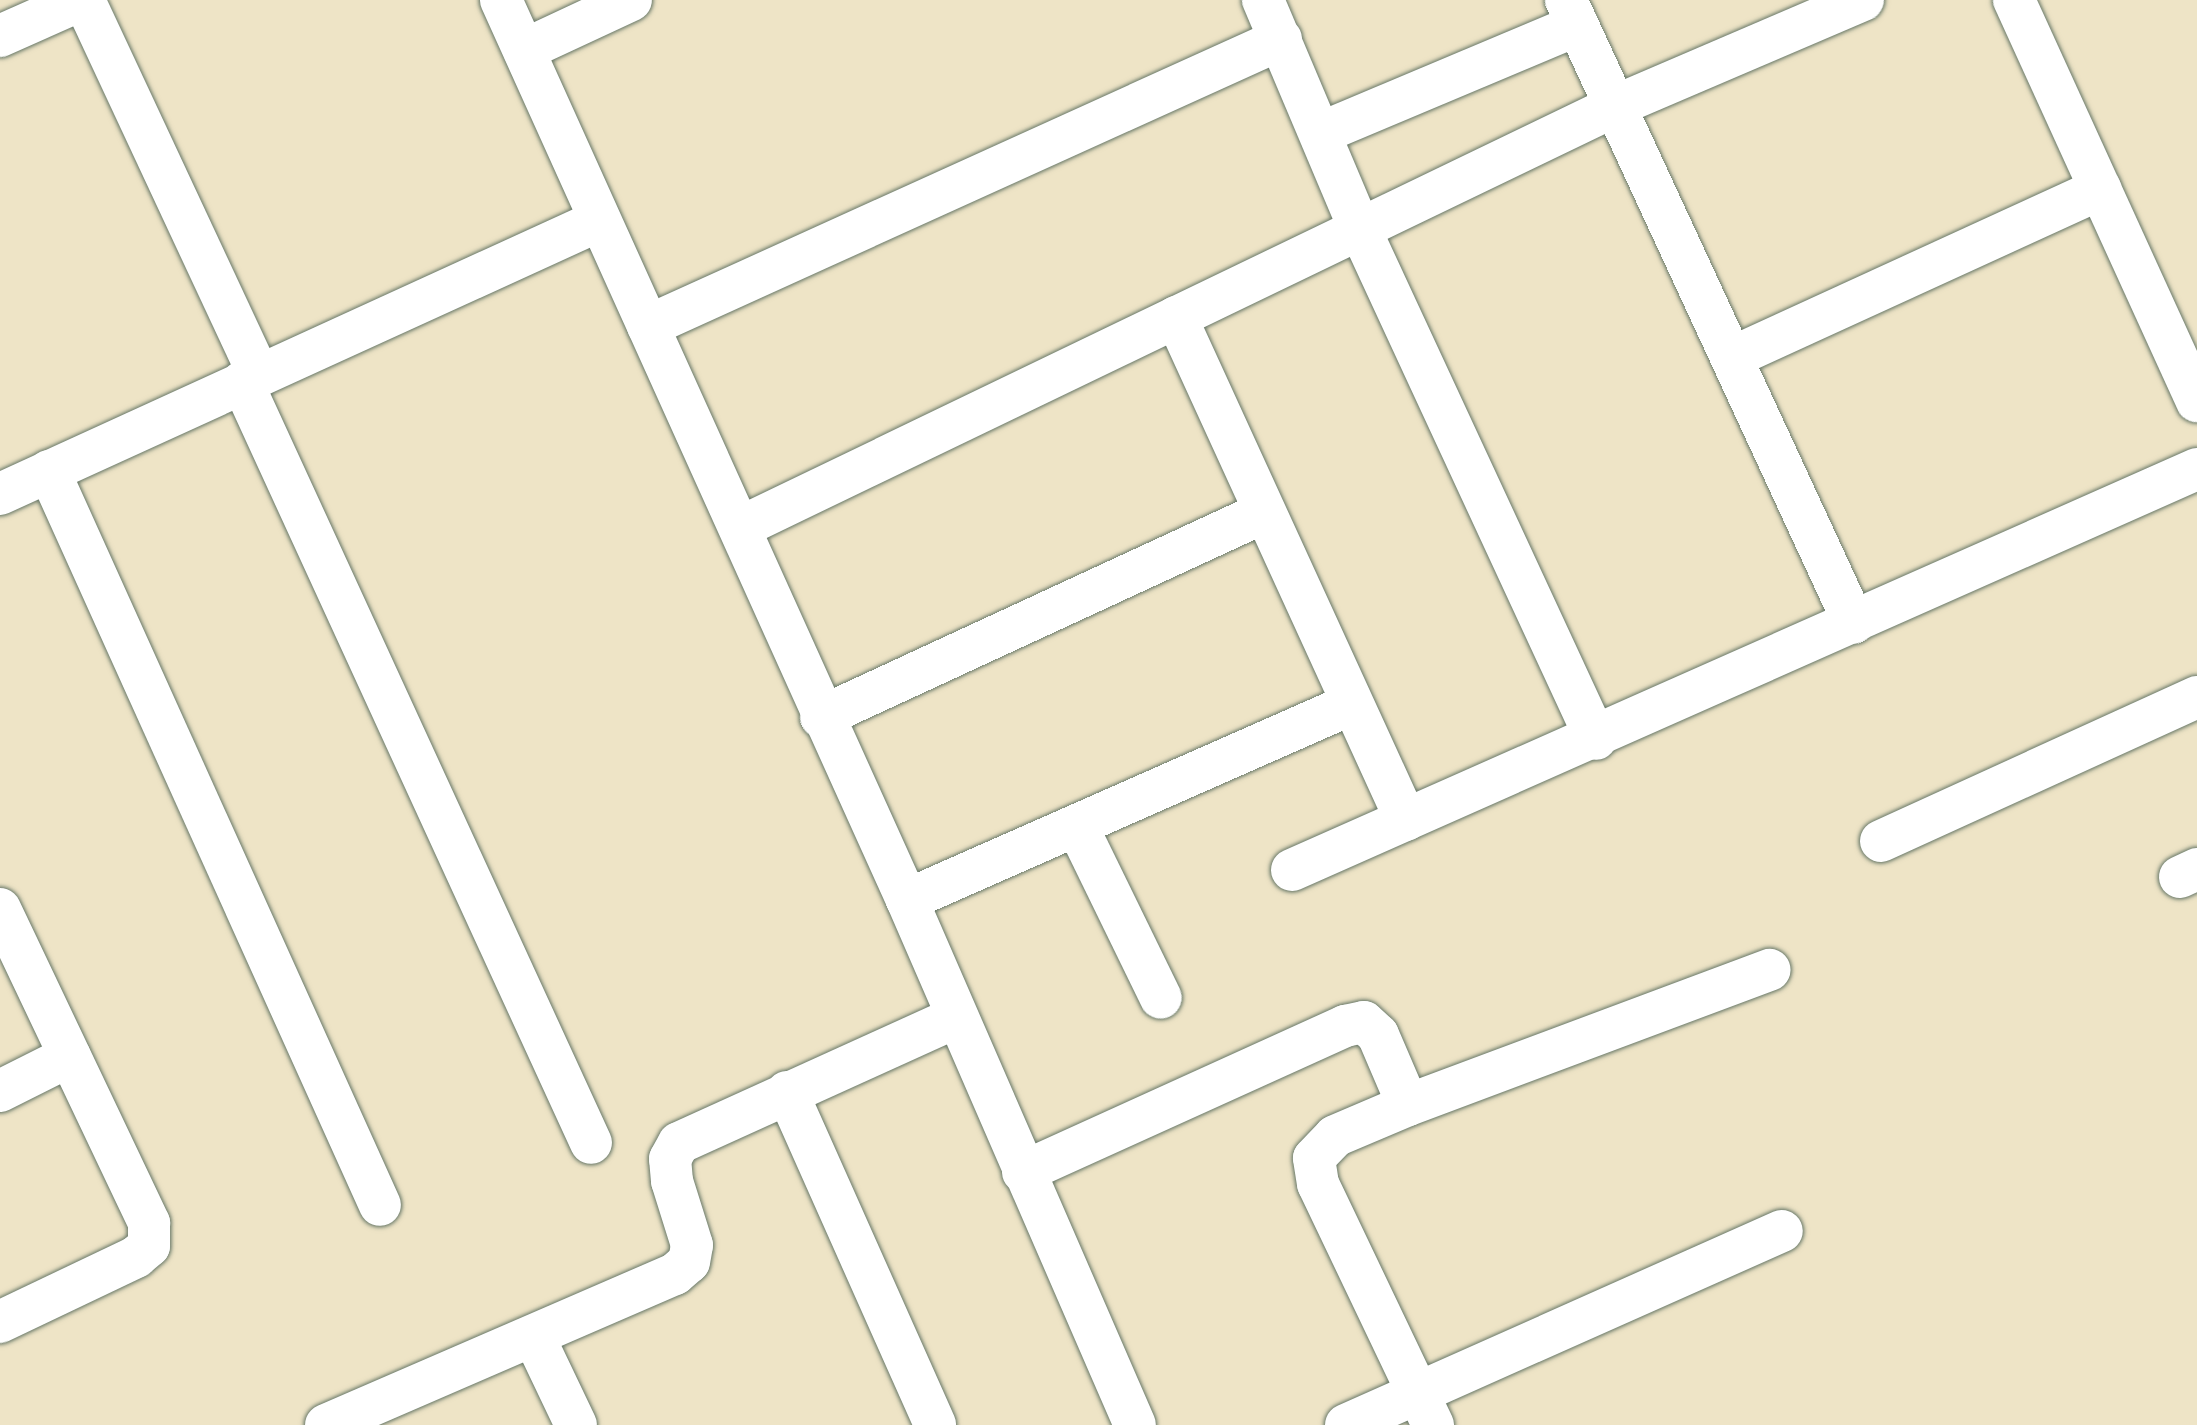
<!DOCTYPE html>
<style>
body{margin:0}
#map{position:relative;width:2197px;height:1425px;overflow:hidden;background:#eee4c6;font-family:"Gochi Hand",sans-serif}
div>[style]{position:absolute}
.roads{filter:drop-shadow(0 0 2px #677767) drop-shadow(0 0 2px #677767)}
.minor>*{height:42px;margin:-21px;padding:0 21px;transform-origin:21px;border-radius:21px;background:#fff}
span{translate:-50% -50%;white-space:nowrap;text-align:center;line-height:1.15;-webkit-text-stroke:7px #f7f3e8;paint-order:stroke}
</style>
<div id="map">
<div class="roads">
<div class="minor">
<div style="left:84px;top:0;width:414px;rotate:65deg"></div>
<div style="left:501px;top:0;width:987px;rotate:65.72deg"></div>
<div style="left:907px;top:900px;width:572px;rotate:66.53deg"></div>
<div style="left:1263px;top:0;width:246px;rotate:67.1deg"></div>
<div style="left:1359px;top:227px;width:564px;rotate:65.16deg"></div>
<div style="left:1566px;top:0;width:686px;rotate:65.19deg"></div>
<div style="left:2014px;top:0;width:441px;rotate:65.5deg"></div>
<div style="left:0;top:36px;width:89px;rotate:-24deg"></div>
<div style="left:524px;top:50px;width:118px;rotate:-25deg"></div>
<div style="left:1323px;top:132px;width:276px;rotate:-22.8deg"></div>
<div style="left:1176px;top:317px;width:553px;rotate:65.43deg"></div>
<div style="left:648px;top:326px;width:695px;rotate:-24.39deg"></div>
<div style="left:1733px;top:357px;width:404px;rotate:-24.6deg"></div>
<div style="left:242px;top:382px;width:837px;rotate:65.36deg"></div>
<div style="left:49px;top:471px;width:805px;rotate:65.73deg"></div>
<div style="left:0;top:494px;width:657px;rotate:-24.54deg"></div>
<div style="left:741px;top:527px;width:968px;rotate:-25.72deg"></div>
<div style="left:1613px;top:107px;width:272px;rotate:-23.2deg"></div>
<div style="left:821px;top:717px;width:488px;rotate:-24.8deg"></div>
<div style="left:1077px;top:826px;width:191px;rotate:64deg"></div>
<div style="left:1881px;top:841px;width:347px;rotate:-24.5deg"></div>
<div style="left:1292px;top:870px;width:990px;rotate:-23.9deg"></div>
<div style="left:2180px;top:877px;width:19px;rotate:-25deg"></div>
<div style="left:907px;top:900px;width:485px;rotate:-23.8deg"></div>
<div style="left:0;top:909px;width:348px;rotate:64.6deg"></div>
<div style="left:149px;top:1223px;width:23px;rotate:90deg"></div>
<div style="left:149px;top:1246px;width:17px;rotate:140deg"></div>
<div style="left:136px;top:1257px;width:151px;rotate:154.5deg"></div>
<div style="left:0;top:1091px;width:78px;rotate:-26.6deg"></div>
<div style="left:787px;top:1092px;width:364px;rotate:66deg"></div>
<div style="left:1023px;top:1172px;width:354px;rotate:-24.4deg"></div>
<div style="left:1345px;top:1026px;width:19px;rotate:-12deg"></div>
<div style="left:1364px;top:1022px;width:19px;rotate:43deg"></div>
<div style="left:1378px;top:1035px;width:76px;rotate:66.8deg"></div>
<div style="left:535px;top:1339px;width:95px;rotate:64.5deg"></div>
<div style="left:326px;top:1425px;width:380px;rotate:-23.4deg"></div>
<div style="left:675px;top:1274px;width:18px;rotate:-41deg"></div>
<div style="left:689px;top:1262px;width:17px;rotate:-80deg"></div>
<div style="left:692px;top:1245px;width:67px;rotate:-107.4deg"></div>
<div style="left:672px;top:1181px;width:22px;rotate:-95deg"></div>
<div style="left:670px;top:1159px;width:18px;rotate:-61deg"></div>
<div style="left:679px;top:1143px;width:303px;rotate:-24.4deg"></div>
<div style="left:1346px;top:1425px;width:477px;rotate:-24deg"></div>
<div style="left:1433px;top:1425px;width:267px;rotate:-115.5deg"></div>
<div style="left:1318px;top:1184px;width:26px;rotate:-99deg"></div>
<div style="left:1314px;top:1158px;width:30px;rotate:-46deg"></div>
<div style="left:1335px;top:1136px;width:79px;rotate:-23deg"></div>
<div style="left:1408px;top:1105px;width:386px;rotate:-20.5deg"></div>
</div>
</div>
</div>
